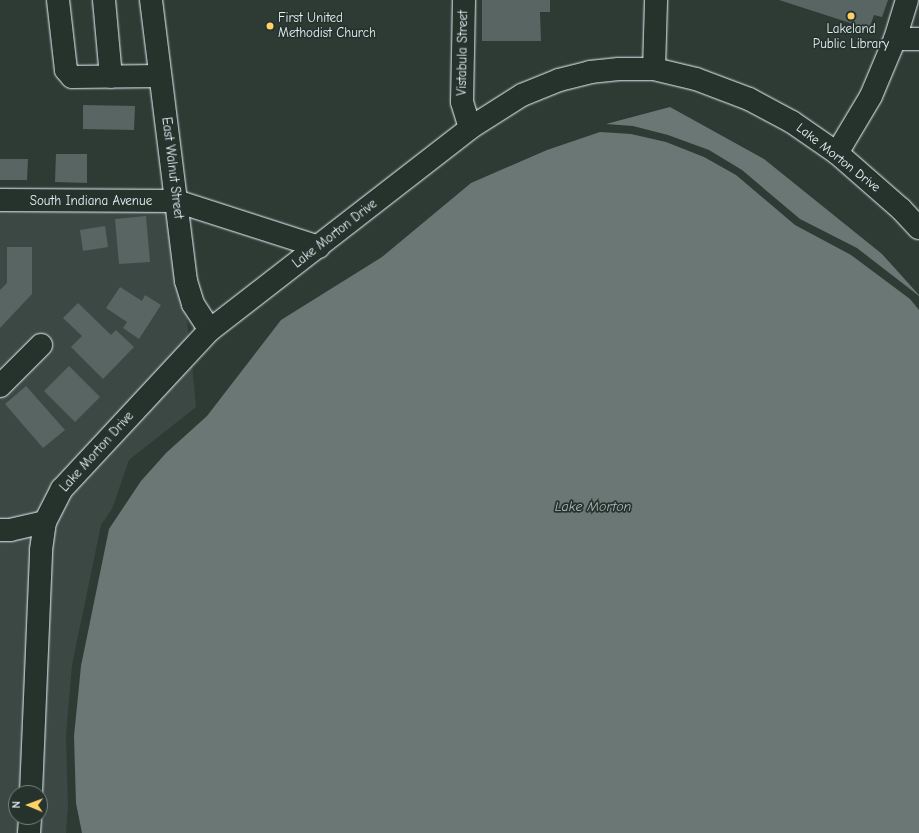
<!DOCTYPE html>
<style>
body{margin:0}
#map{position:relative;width:919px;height:833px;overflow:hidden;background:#2e3b35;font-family:"Comic Neue",sans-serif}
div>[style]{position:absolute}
.built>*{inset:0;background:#3b4843}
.water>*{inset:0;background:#6b7775}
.building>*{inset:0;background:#596563}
.roads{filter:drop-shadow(0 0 1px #e8f1f8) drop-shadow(0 0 1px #e8f1f8)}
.minor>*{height:22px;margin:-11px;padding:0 11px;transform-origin:11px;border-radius:11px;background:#26332d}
.dots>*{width:11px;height:11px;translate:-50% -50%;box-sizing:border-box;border:2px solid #26332d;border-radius:50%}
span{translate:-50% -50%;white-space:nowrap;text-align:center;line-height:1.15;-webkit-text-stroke:3.5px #26332d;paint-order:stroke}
.poi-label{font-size:13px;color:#e8f1f8}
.left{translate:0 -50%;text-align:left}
.street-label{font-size:13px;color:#e8f1f8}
.water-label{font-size:14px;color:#b0babd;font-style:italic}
.north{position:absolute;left:8px;top:785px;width:40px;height:40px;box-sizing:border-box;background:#26332d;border:1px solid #747f7e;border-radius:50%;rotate:271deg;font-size:11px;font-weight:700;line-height:16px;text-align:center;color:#e8f1f8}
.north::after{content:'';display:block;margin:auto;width:14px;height:18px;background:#ffd166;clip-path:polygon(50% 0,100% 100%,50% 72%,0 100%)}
</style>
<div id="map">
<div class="built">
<div style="clip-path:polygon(0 209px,167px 211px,186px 311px,189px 339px,37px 515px,0 521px)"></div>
<div style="clip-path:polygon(192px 364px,196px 407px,129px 460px,112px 509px,101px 525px,72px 665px,66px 736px,68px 806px,66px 833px,40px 833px,51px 551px,54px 530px,57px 529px,56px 523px,70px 494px)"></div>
<div style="clip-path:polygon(33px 534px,21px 793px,16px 793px,16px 817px,20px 817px,19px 833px,0 833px,0 539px)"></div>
</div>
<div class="water">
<div style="clip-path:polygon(670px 107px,764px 159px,882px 254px,919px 295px,919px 296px,857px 248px,800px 219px,742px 170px,709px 150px,668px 135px,633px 126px,606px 124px)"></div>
<div style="clip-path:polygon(600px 132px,631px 134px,666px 142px,704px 157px,736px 175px,795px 225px,851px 255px,910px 299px,919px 310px,919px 833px,82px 833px,76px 803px,74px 736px,81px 666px,109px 529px,141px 481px,166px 453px,207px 416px,281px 320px,382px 257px,471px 183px,547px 150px)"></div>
</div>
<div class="building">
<div style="clip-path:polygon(482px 0,550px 0,550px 12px,540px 12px,541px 41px,482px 41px)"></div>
<div style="clip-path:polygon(779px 0,888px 0,882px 17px,874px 15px,869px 29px)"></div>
<div style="clip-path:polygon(83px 105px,135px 106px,134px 130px,83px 129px)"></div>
<div style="clip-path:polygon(56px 154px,87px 154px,87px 183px,55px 182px)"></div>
<div style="clip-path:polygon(0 159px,28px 159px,27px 180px,0 180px)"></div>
<div style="clip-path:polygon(146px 216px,150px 262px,119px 264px,115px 219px)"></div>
<div style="clip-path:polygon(105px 226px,108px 247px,83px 251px,80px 230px)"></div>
<div style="clip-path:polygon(7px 247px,32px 247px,32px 294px,0 328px,0 290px,7px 283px)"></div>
<div style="clip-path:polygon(120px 287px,142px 301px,145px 295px,161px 305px,139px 339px,123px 328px,127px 322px,106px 308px)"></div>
<div style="clip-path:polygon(78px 303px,111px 335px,116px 330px,134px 347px,103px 379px,71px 347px,82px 336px,63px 318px)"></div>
<div style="clip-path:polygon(69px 366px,100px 397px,75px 422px,44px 391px)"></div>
<div style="clip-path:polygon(26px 386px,65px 430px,43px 448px,5px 404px)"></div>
</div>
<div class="roads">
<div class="minor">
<div style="left:58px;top:0;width:70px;rotate:83.5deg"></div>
<div style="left:66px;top:70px;width:9px;rotate:49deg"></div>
<div style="left:72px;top:77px;width:88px;rotate:-0.7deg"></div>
<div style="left:104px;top:0;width:77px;rotate:84.8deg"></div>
<div style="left:151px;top:0;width:283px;rotate:82.9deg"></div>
<div style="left:186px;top:281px;width:24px;rotate:73deg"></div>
<div style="left:193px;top:304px;width:31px;rotate:57deg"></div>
<div style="left:464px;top:0;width:102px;rotate:91.1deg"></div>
<div style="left:462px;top:102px;width:27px;rotate:73deg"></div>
<div style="left:895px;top:39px;width:24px"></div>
<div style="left:654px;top:69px;width:69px;rotate:-88.3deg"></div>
<div style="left:837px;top:153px;width:66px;rotate:-59.2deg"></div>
<div style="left:871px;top:96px;width:62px;rotate:-67.2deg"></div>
<div style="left:895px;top:39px;width:41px;rotate:-72.9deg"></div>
<div style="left:0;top:200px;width:176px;rotate:0.3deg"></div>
<div style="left:176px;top:201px;width:150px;rotate:17.8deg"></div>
<div style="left:0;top:386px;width:58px;rotate:-45deg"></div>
<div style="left:0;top:530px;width:10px"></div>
<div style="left:10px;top:530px;width:36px;rotate:-13deg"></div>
<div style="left:31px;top:793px;width:243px;rotate:-87.6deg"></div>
<div style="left:41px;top:550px;width:28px;rotate:-82deg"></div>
<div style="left:45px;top:522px;width:37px;rotate:-63deg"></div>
<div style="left:62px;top:489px;width:217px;rotate:-47.1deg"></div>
<div style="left:210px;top:330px;width:329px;rotate:-37.8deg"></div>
<div style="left:470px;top:128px;width:62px;rotate:-32.4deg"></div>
<div style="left:522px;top:95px;width:40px;rotate:-22deg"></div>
<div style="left:559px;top:80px;width:32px;rotate:-14deg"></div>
<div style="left:590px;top:72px;width:29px;rotate:-6deg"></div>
<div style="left:619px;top:69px;width:35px"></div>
<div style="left:654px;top:69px;width:43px;rotate:13.4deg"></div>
<div style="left:696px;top:79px;width:57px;rotate:20.7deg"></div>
<div style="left:749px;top:99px;width:49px;rotate:28.1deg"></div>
<div style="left:792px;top:122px;width:55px;rotate:34.6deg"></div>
<div style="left:837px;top:153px;width:85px;rotate:41.2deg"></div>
<div style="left:901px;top:209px;width:26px;rotate:47deg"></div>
<div style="left:29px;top:833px;width:16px;rotate:-86deg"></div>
</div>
</div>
<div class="dots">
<div style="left:851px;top:16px;background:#ffd166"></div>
<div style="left:270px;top:26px;background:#ffd166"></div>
</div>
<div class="poi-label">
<span class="left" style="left:278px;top:26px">First United<br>Methodist Church</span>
<span style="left:851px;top:37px">Lakeland<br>Public Library</span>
</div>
<div class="street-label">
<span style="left:463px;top:53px;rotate:-89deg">Vistabula Street</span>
<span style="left:838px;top:158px;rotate:38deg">Lake Morton Drive</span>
<span style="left:172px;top:168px;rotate:83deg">East Walnut Street</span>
<span style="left:91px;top:201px">South Indiana Avenue</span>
<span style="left:335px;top:234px;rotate:-38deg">Lake Morton Drive</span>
<span style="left:97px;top:452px;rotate:-48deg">Lake Morton Drive</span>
</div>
<div class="water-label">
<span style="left:593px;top:507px">Lake Morton</span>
</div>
<div class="north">N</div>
</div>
